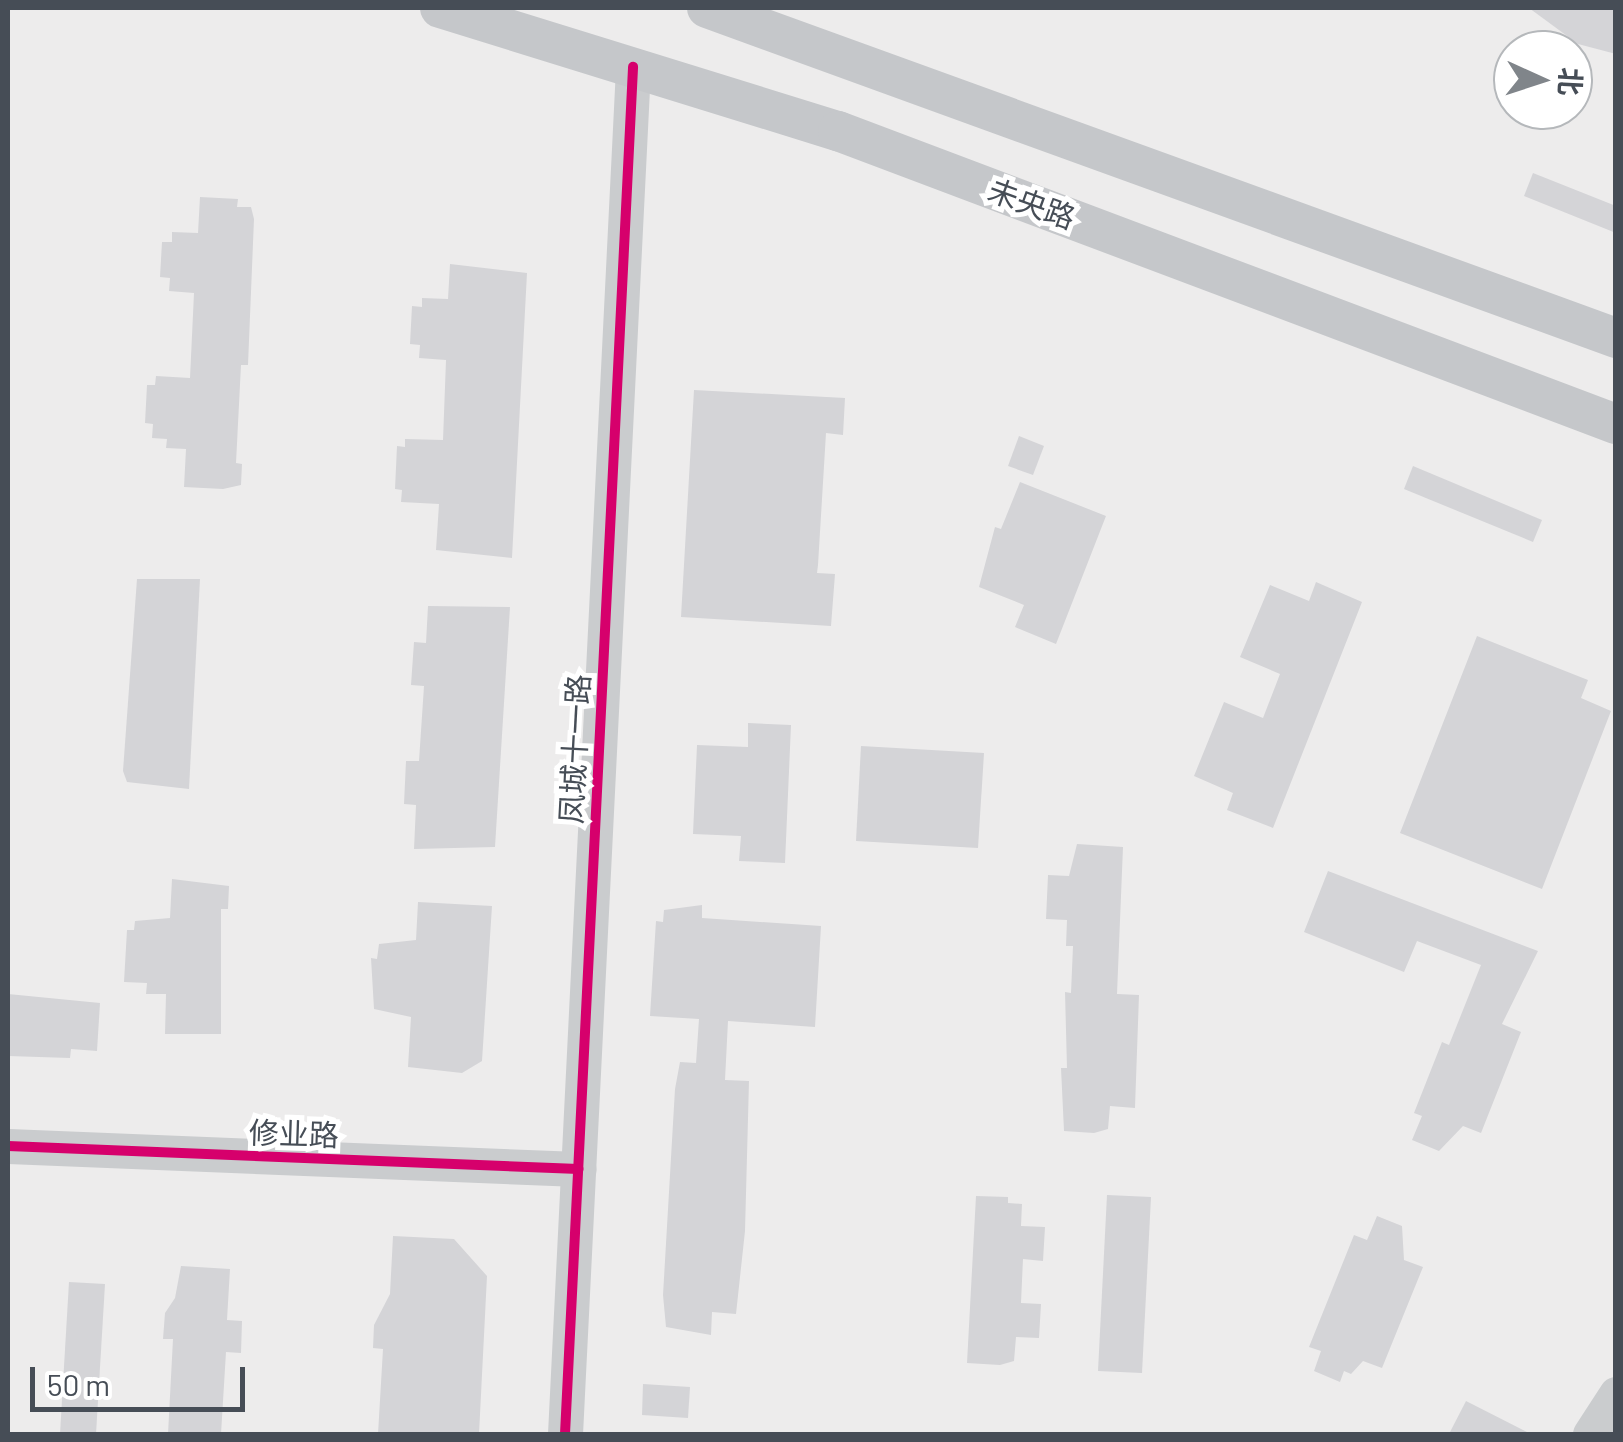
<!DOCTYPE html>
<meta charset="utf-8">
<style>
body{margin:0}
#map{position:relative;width:1623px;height:1442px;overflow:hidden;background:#edecec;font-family:Barlow,"Noto Sans SC",sans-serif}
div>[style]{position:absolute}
.building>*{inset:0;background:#d4d4d7}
.secondary>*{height:35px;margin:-17.5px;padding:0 17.5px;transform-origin:17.5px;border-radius:17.5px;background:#caccce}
.primary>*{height:40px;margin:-20px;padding:0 20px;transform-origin:20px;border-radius:20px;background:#c5c7ca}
.cycleway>*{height:10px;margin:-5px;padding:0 5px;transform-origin:5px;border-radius:5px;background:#d6006c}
span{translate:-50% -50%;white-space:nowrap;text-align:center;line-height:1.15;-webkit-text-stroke:10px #fff;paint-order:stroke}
.street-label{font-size:30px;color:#464d56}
.frame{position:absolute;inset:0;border:10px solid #464d56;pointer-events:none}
.north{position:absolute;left:1493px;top:30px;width:100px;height:100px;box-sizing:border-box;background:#fff;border:2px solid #b5b8bb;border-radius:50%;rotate:93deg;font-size:28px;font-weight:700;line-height:40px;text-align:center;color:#464d56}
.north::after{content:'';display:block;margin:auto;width:35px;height:45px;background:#80858a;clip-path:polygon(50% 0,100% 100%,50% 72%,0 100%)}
.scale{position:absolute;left:30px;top:1367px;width:215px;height:45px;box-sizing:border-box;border:5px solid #464d56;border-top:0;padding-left:12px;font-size:30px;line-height:35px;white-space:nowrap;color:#464d56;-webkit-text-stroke:8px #fff;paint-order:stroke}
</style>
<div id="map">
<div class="building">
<div style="clip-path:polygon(1529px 8px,1616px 8px,1616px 54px,1578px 44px)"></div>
<div style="clip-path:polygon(1533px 173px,1616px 206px,1616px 233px,1524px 196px)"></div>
<div style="clip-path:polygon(200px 197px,238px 199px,237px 207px,251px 207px,254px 219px,248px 365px,241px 365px,236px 463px,242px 464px,241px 485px,223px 489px,184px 487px,186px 449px,166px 448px,167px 439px,152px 438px,153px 424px,145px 423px,147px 385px,155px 385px,156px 376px,190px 378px,194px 293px,169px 291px,170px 278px,160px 277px,162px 242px,172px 242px,172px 232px,198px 233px)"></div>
<div style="clip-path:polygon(450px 264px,527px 273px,512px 558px,436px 550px,439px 504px,401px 502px,402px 490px,395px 489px,397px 446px,405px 447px,405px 439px,443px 440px,446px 360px,419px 358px,420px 345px,410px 344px,412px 306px,422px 307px,422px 298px,448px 299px)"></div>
<div style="clip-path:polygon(694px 390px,845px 398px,843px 435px,826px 433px,818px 565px,817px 573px,835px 574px,831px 626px,681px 617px)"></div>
<div style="clip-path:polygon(1019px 436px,1044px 446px,1033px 475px,1008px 466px)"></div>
<div style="clip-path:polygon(1413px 466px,1542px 520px,1533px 542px,1404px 489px)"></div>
<div style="clip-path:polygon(1020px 482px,1106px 516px,1056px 644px,1015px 627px,1024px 605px,979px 587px,995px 527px,1001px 529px)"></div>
<div style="clip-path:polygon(137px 579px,200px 579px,189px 789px,127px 782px,123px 771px)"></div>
<div style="clip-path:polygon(1316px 582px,1362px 602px,1273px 828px,1227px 810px,1233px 793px,1194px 776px,1224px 702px,1263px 718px,1280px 674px,1240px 657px,1270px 585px,1309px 601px)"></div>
<div style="clip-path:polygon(428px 606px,510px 607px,495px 847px,414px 849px,416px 805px,404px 804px,406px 761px,419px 761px,424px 686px,411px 685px,414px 642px,426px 643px)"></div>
<div style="clip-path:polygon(1477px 636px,1588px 680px,1581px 698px,1611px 711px,1542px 889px,1400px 833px)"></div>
<div style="clip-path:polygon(748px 723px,791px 725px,785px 863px,739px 861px,741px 836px,693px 834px,697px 745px,748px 747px)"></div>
<div style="clip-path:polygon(861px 746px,984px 753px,978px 848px,856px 841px)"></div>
<div style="clip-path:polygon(1077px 844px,1123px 847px,1117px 994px,1139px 995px,1135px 1108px,1110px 1106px,1108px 1129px,1094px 1133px,1064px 1131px,1061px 1068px,1067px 1068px,1065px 992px,1071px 993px,1073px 946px,1066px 946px,1067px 920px,1046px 919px,1048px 875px,1069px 876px)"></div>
<div style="clip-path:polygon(1328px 871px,1538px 951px,1502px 1024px,1521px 1032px,1481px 1133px,1463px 1126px,1439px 1151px,1412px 1140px,1422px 1116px,1414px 1113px,1442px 1042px,1449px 1045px,1481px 965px,1417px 941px,1404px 972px,1304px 932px)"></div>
<div style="clip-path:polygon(172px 879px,229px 886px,228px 909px,221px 909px,221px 1034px,165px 1034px,166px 994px,146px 994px,147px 983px,124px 982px,127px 930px,134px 930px,135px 921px,170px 918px)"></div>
<div style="clip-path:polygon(418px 902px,492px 906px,482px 1061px,462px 1073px,408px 1067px,411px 1017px,374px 1009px,371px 958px,377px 959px,379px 944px,416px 940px)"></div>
<div style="clip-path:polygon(702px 905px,702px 918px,821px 926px,815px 1027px,728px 1021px,725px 1080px,749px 1081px,745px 1231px,736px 1314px,712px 1312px,711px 1335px,666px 1327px,663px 1295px,675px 1089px,680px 1062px,696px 1063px,699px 1019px,650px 1016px,656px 921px,663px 922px,664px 910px)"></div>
<div style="clip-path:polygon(8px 994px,100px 1003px,97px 1051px,71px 1049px,70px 1058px,8px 1056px)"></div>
<div style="clip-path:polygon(1107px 1195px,1151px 1197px,1142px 1373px,1098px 1371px)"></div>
<div style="clip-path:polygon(976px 1196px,1008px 1197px,1008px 1203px,1022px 1204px,1021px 1226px,1045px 1227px,1043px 1261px,1023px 1259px,1021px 1303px,1041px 1304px,1039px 1338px,1016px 1337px,1014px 1361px,1000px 1365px,967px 1363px)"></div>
<div style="clip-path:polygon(1377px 1216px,1402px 1226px,1404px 1260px,1423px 1267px,1382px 1368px,1363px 1361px,1351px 1374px,1344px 1371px,1340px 1382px,1314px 1371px,1321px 1351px,1309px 1347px,1354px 1235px,1367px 1240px)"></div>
<div style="clip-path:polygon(393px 1236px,454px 1239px,487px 1276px,479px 1434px,378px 1434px,383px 1349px,373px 1348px,374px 1325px,390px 1294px)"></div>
<div style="clip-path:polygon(181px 1266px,230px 1269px,227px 1320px,242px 1321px,241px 1353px,226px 1352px,221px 1434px,168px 1434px,173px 1339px,163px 1339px,165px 1313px,175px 1298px)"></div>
<div style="clip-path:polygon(69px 1282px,105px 1284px,96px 1434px,60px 1434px)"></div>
<div style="clip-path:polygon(643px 1384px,690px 1387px,688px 1418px,642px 1415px)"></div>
<div style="clip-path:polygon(1466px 1401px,1531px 1434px,1449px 1434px)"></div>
</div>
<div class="secondary">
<div style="left:8px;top:1146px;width:571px;rotate:2.31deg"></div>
<div style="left:565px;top:1434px;width:1369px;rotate:-87.15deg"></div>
<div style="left:1590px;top:1434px;width:48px;rotate:-57deg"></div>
</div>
<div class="primary">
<div style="left:440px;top:8px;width:417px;rotate:17.2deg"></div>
<div style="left:838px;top:131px;width:831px;rotate:20.64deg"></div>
<div style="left:707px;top:8px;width:967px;rotate:19.95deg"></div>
</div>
<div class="cycleway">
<div style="left:8px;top:1146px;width:571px;rotate:2.31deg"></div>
<div style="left:565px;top:1434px;width:1369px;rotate:-87.15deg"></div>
</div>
<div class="street-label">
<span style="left:1032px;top:203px;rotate:20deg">未央路</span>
<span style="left:574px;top:749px;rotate:-87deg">凤城十一路</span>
<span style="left:294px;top:1133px;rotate:2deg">修业路</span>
</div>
<div class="frame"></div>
<div class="north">北</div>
<div class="scale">50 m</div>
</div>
